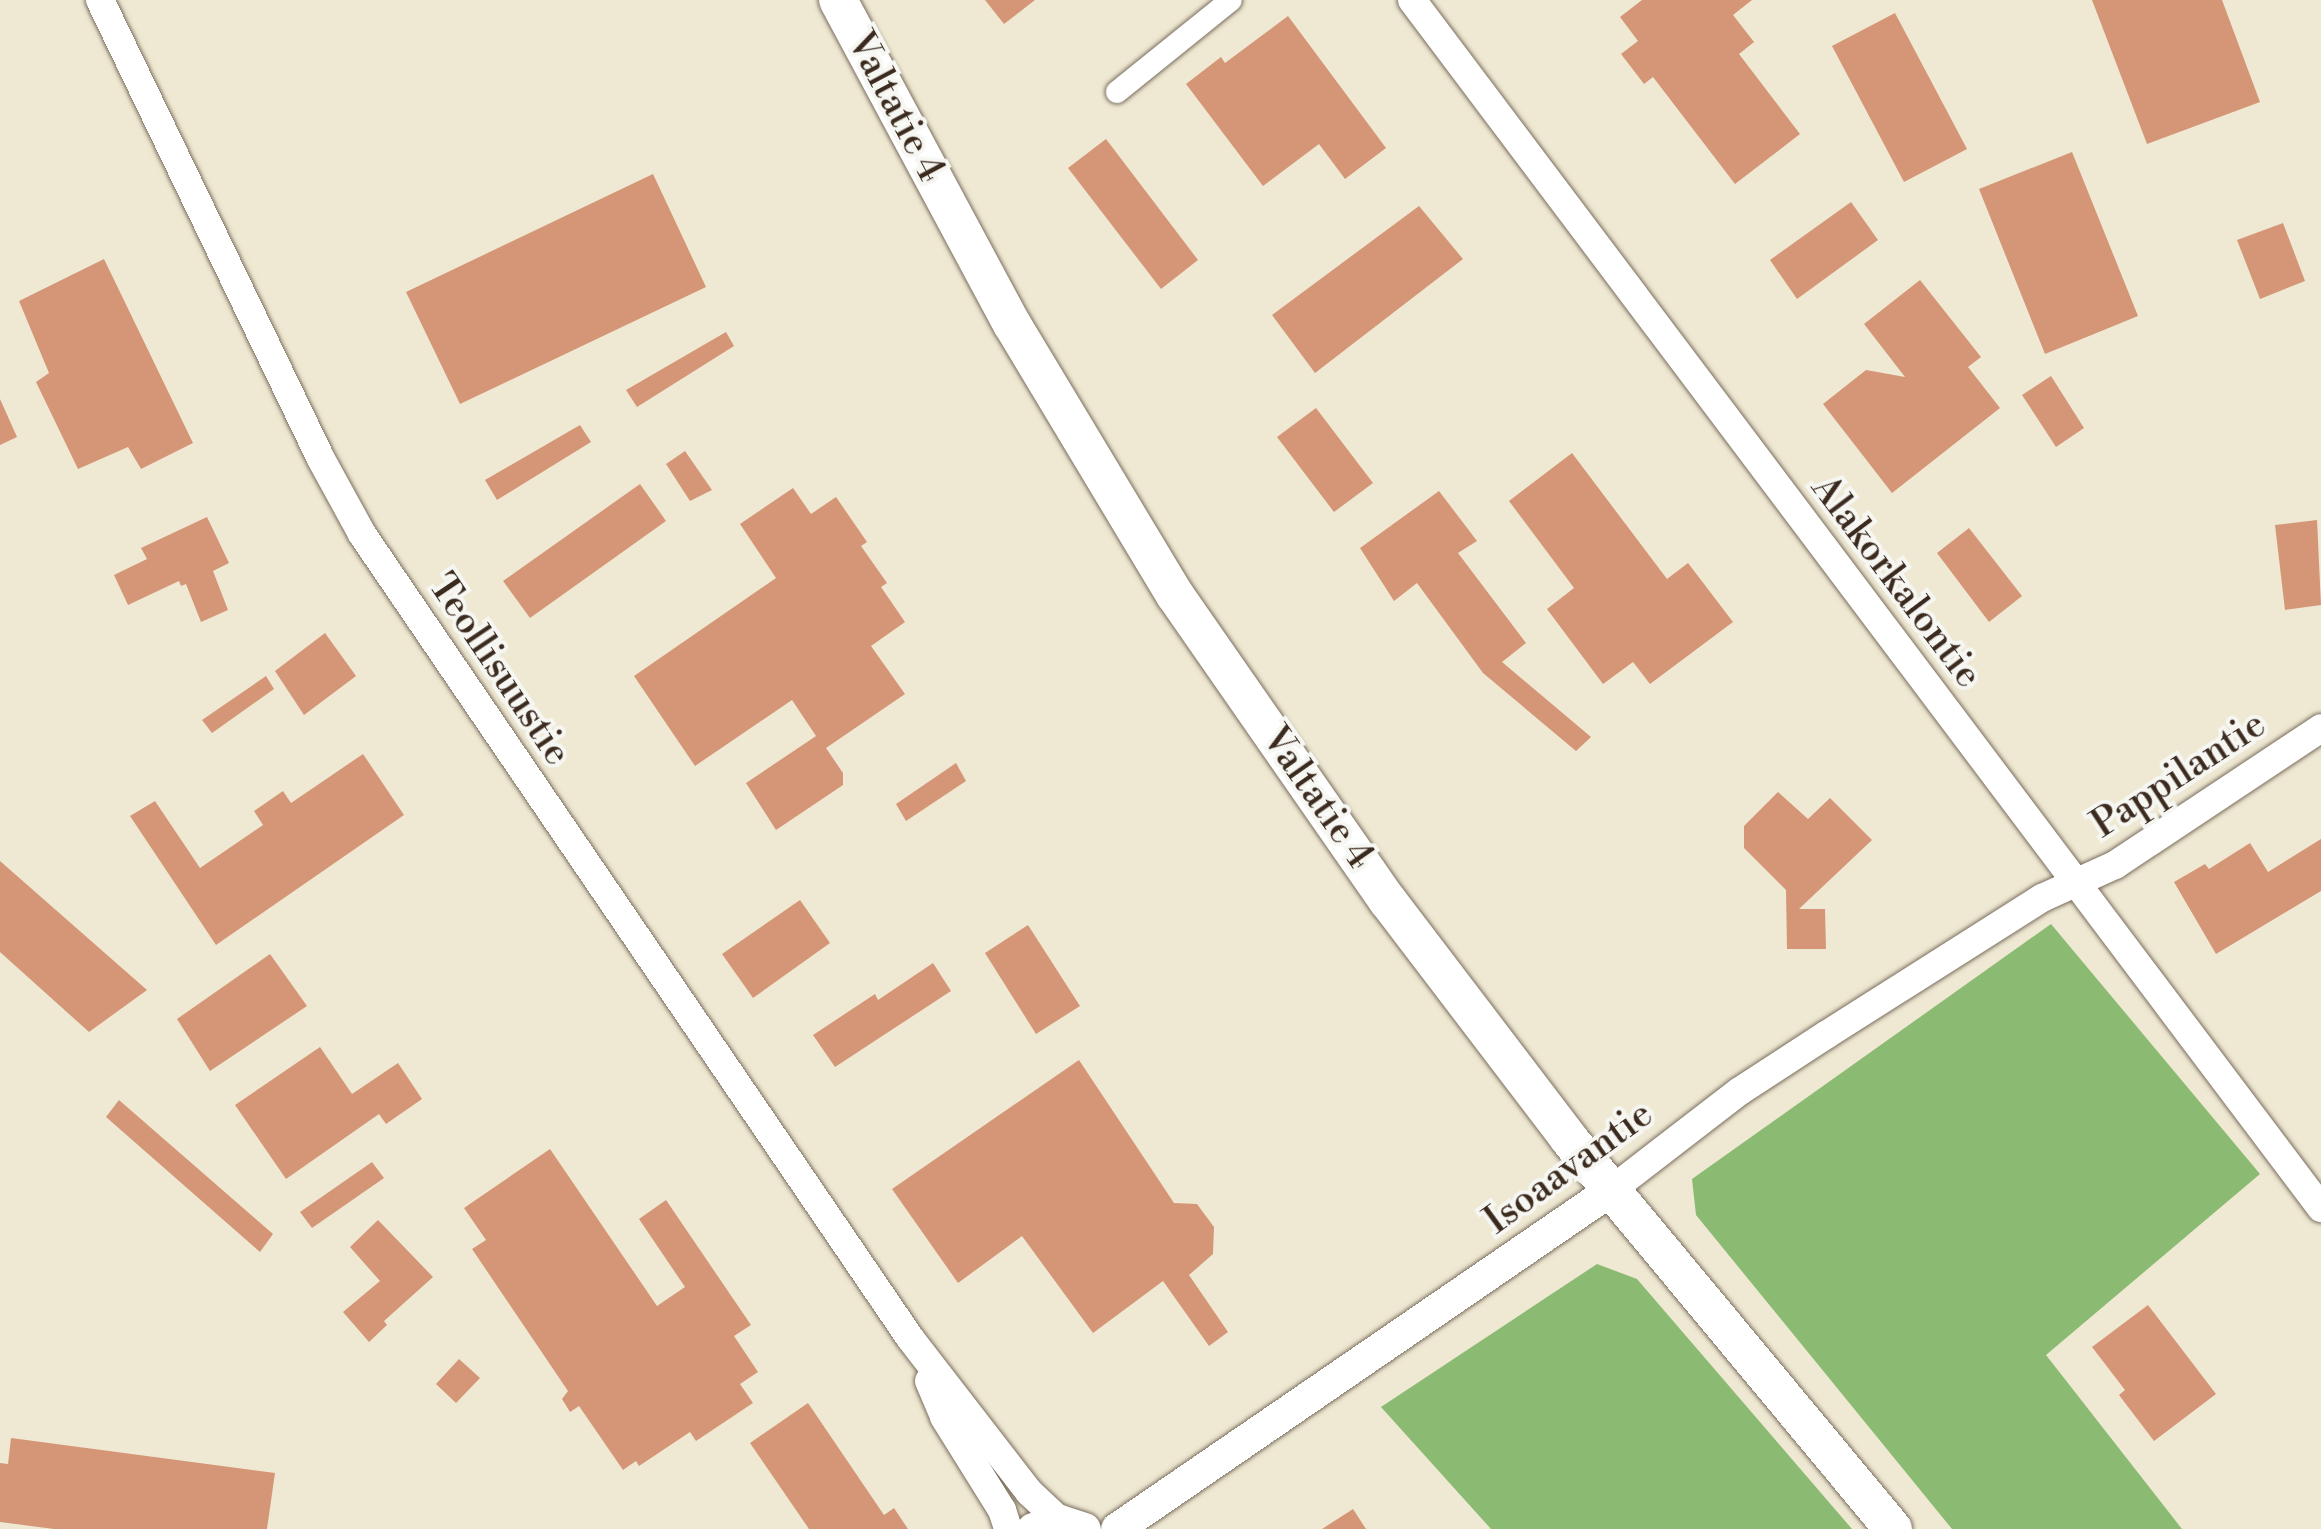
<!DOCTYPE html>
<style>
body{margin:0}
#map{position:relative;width:2321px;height:1529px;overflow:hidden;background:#efe9d3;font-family:"Libre Bodoni",serif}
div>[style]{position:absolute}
.forest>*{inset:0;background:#8bba73}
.building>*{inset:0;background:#d49677}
.roads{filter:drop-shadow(0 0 2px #7a6d5d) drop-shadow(0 0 2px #7a6d5d)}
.minor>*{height:22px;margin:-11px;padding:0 11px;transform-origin:11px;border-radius:11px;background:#fff}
.tertiary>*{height:28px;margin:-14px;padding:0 14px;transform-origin:14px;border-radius:14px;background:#fff}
.secondary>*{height:32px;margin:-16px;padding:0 16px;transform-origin:16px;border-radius:16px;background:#fff}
.trunk>*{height:38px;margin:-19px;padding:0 19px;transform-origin:19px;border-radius:19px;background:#fff}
span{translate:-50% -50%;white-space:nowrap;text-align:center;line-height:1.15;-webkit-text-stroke:8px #f6f6f2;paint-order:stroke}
.street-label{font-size:38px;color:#3b2a1e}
</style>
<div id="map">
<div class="forest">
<div style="clip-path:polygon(2051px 924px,2260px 1174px,2046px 1355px,2182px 1529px,1952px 1529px,1696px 1215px,1692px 1179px)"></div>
<div style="clip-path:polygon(1597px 1264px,1637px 1279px,1852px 1529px,1491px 1529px,1381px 1407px)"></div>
</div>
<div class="building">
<div style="clip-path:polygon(985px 0,1035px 0,1004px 24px)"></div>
<div style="clip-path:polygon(1642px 0,1752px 0,1733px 15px,1754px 42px,1739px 54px,1800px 134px,1735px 184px,1653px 77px,1644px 84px,1621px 54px,1638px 41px,1620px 17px)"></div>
<div style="clip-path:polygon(2092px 0,2222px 0,2260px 102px,2147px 144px)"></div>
<div style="clip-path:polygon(1895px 13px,1967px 149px,1904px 182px,1832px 46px)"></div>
<div style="clip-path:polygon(1288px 16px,1386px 148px,1345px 179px,1319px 144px,1263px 186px,1186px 84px,1221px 57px,1225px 63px)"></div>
<div style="clip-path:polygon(1106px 139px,1198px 260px,1161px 289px,1068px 168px)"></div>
<div style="clip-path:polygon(2072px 152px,2138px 316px,2045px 354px,1979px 189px)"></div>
<div style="clip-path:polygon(653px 174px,706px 287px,460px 404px,406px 292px)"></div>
<div style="clip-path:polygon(1851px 202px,1878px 240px,1797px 299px,1770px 260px)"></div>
<div style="clip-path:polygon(1419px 206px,1463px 259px,1315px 373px,1272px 315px)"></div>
<div style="clip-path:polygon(2283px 223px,2305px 281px,2260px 299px,2237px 240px)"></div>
<div style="clip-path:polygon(104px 259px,193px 443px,141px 469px,128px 447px,78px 469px,36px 382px,49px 373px,19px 301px)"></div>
<div style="clip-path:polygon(1920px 280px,1981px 357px,1968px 367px,2000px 408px,1892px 493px,1823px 404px,1866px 370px,1905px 377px,1864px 324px)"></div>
<div style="clip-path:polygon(726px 332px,734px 346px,637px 407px,626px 390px)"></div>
<div style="clip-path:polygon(2051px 376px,2084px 428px,2056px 447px,2022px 395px)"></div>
<div style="clip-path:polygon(0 399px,17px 437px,0 445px)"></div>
<div style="clip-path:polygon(1316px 408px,1373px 483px,1334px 512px,1277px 437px)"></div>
<div style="clip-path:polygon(580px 425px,591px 442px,497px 500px,485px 480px)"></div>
<div style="clip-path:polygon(685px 451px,712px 490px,690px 501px,666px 464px)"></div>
<div style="clip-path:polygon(1572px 453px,1667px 579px,1688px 563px,1733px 622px,1650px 684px,1633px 662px,1603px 684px,1547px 609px,1574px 588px,1509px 501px)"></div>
<div style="clip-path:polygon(640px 484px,666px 521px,530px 618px,503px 581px)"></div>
<div style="clip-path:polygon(793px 488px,811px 514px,836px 497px,867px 542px,861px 546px,887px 583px,881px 587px,905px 622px,871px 646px,905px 694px,826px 748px,843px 773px,843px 785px,776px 830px,746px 783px,816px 736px,792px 700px,695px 766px,634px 676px,776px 578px,740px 524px)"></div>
<div style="clip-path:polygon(1439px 491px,1477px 541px,1458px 553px,1526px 643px,1502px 662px,1591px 737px,1576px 751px,1483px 673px,1417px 583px,1394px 601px,1360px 548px)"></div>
<div style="clip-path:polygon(207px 517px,229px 563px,213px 571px,228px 610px,201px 622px,186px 584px,181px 586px,179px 581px,128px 605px,114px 575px,147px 559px,141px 548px)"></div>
<div style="clip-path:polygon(2317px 520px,2321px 605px,2285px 610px,2275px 525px)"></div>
<div style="clip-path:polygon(1969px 528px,2022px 596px,1989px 622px,1937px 553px)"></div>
<div style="clip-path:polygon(325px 633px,356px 676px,304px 715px,275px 671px)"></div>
<div style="clip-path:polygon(266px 676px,274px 689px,212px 733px,202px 720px)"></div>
<div style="clip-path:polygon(363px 754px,404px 815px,216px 945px,130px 816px,155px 801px,200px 868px,263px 825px,254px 811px,283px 791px,291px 803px)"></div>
<div style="clip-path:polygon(956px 763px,966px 781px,906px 821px,896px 804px)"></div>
<div style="clip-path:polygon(1778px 792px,1808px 819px,1830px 798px,1872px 840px,1799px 909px,1825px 909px,1826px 949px,1787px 949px,1786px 890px,1744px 848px,1744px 826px)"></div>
<div style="clip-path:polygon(2321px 839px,2321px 891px,2216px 954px,2174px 882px,2205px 864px,2209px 869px,2250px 843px,2268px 872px)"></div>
<div style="clip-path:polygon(0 861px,147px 990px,89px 1032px,0 952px)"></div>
<div style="clip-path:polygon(800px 900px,830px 943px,753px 998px,722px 954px)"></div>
<div style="clip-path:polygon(1028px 925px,1080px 1006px,1036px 1034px,985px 953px)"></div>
<div style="clip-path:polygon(270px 954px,307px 1006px,210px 1071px,177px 1019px)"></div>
<div style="clip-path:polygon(933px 963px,951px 991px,835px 1067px,813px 1035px,875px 994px,878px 1000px)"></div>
<div style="clip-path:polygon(320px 1047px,352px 1094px,398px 1063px,422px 1099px,386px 1124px,379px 1114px,286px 1179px,235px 1105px)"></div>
<div style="clip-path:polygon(1079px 1060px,1174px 1203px,1197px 1204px,1214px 1227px,1213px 1254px,1189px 1275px,1228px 1332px,1209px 1346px,1163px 1281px,1093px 1333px,1022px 1236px,958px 1283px,892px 1189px)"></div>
<div style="clip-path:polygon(119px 1100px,273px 1234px,260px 1252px,106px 1117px)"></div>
<div style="clip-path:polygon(550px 1149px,657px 1306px,685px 1287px,639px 1219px,666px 1200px,751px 1325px,734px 1336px,758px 1372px,740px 1384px,753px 1403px,696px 1441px,690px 1432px,639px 1466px,636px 1461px,623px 1470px,579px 1406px,570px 1412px,562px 1399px,568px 1391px,472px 1249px,486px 1240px,464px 1208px)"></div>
<div style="clip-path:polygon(372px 1162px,384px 1178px,312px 1228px,300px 1212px)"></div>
<div style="clip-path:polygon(378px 1220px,433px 1277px,384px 1321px,387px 1325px,369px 1342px,343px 1312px,380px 1281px,350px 1247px)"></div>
<div style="clip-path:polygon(2148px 1305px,2216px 1394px,2154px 1441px,2119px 1395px,2125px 1390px,2092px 1347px)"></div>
<div style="clip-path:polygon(459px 1359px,480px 1378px,456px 1403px,436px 1384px)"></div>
<div style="clip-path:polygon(808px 1403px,884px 1515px,894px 1508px,908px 1529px,809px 1529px,750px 1443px)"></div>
<div style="clip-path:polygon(11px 1438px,275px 1473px,267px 1529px,54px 1529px,0 1522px,0 1463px,8px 1464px)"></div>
<div style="clip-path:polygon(1353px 1509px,1366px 1529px,1322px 1529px)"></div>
</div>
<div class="roads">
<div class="minor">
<div style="left:1117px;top:92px;width:146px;rotate:-38.9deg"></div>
</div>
<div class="tertiary">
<div style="left:100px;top:0;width:509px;rotate:64.29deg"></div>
<div style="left:321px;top:459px;width:85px;rotate:61.3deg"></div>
<div style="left:362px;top:534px;width:973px;rotate:55.72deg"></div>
<div style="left:910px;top:1338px;width:195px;rotate:52.3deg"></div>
<div style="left:1029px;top:1492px;width:42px;rotate:43.1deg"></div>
<div style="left:1412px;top:0;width:1512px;rotate:53.04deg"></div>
<div style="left:1610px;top:1191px;width:164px;rotate:-37.6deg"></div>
<div style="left:1740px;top:1091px;width:103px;rotate:-33.1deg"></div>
<div style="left:1826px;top:1035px;width:256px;rotate:-32.4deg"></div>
<div style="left:2042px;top:898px;width:80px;rotate:-24.3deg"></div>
<div style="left:2115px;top:865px;width:247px;rotate:-33.6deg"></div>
<div style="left:929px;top:1381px;width:39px;rotate:67deg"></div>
<div style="left:944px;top:1417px;width:110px;rotate:58.1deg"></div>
<div style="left:1002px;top:1510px;width:20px;rotate:72deg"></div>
</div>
<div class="secondary">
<div style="left:1033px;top:1529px;width:28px;rotate:-17deg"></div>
<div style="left:1060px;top:1521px;width:26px;rotate:18deg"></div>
<div style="left:1117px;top:1529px;width:598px;rotate:-34.43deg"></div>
</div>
<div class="trunk">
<div style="left:838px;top:0;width:368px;rotate:61.8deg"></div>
<div style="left:1012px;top:324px;width:316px;rotate:59deg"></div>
<div style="left:1175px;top:595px;width:373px;rotate:55.2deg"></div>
<div style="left:1388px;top:901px;width:299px;rotate:52.7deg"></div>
<div style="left:1569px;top:1139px;width:507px;rotate:50.28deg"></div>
</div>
</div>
<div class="street-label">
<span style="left:895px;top:107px;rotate:62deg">Valtatie 4</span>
<span style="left:1896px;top:582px;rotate:53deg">Alakorkalontie</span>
<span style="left:499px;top:670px;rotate:56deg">Teollisuustie</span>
<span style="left:2179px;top:775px;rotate:-33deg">Pappilantie</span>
<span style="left:1317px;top:798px;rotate:55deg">Valtatie 4</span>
<span style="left:1569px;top:1168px;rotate:-36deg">Isoaavantie</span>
</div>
</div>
